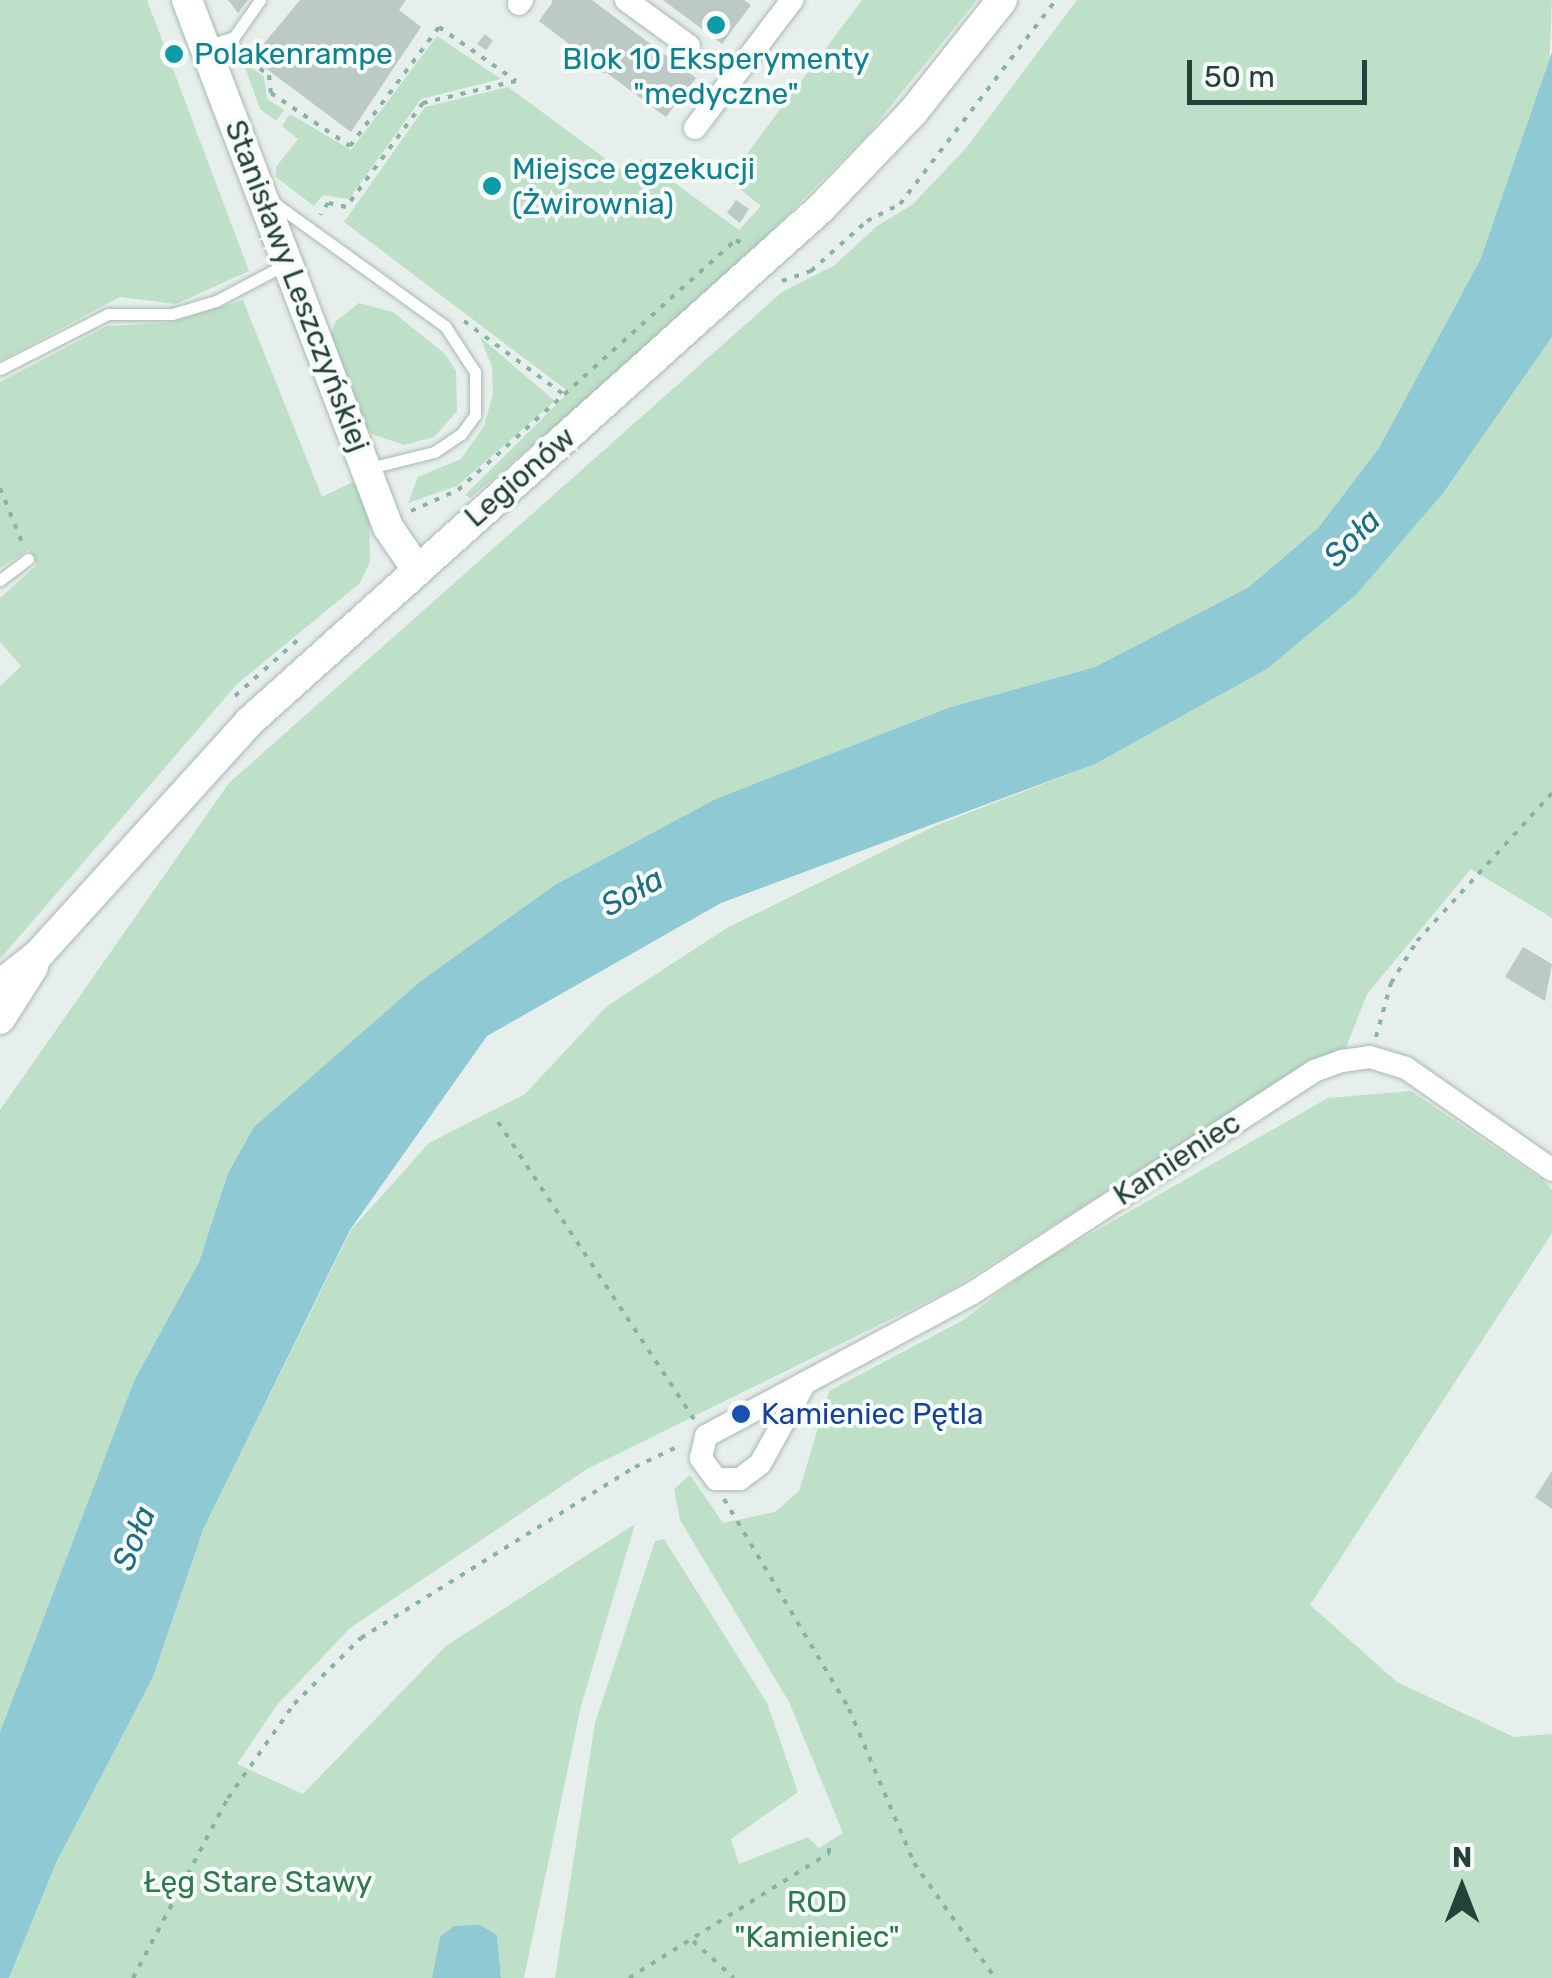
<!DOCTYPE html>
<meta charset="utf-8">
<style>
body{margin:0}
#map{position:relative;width:1552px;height:1978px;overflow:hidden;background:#e6efeb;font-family:Rubik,sans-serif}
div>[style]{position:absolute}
.green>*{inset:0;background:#bfe0c8}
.water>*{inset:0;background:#8ec9d4}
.building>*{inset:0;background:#bbcac4}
.path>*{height:4px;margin-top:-2px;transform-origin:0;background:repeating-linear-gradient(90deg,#86b3a5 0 5px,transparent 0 13px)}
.roads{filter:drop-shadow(0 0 2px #a8b8b2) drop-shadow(0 0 2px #a8b8b2)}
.lane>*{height:11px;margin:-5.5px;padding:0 5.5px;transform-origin:5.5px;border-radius:5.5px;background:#fff}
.street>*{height:22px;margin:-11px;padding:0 11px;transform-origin:11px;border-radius:11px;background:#fff}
.secondary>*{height:30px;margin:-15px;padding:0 15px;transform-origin:15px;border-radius:15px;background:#fff}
.dots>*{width:28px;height:28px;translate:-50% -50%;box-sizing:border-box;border:5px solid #f7fbf9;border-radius:50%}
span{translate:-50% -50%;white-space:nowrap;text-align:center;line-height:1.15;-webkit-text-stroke:8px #f7fbf9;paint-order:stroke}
.culture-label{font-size:30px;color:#0d838f}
.left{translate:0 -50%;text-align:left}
.street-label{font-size:30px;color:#24423a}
.transit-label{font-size:30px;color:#164399}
.park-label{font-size:30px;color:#2d7a4b}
.water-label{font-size:32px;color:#1c6f80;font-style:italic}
.north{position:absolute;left:1412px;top:1838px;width:100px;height:100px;-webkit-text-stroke:8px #f7fbf9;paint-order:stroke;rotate:0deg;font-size:28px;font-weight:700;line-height:40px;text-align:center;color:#24423a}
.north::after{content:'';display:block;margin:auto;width:35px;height:45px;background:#24423a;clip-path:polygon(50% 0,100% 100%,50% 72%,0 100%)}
.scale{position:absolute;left:1187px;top:60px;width:180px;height:45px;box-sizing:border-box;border:5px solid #24423a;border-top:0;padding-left:12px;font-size:30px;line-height:35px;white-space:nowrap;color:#24423a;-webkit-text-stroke:8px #f7fbf9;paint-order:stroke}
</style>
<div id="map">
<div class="green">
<div style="clip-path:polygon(0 0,147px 0,249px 271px,176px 304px,120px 297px,0 361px)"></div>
<div style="clip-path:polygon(862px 0,977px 0,867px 135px,697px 306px,470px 498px,465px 495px,569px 392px,344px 222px,425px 107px,508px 87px,625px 173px,642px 159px,739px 230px,761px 206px,728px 179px)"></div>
<div style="clip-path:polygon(1077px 0,1552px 0,1549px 67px,1481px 258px,1379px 448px,1318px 528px,1249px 587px,1095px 667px,951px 707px,320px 1075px,254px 1127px,228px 1173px,199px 1262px,134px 1381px,0 1732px,0 1110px,229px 783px,782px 292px,835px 265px,877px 226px,912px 205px,966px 148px)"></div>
<div style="clip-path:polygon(437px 36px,501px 79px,421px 99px,349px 199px,323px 195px,314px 206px,276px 177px,276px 167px,298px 139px,282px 126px,290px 114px,351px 150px)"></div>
<div style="clip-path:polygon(242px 40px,246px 63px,264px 77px,267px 99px,284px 110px,276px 121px,260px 109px,238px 48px)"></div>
<div style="clip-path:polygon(243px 300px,322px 497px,357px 480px,369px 508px,370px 562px,360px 583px,238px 683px,0 959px,0 686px,21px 666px,0 642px,0 598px,37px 565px,28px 550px,0 568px,0 382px,107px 326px,169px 323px)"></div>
<div style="clip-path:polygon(359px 303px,393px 312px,445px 354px,456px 371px,457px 411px,434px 437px,404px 445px,372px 434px,360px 419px,329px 338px,336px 321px)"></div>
<div style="clip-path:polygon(480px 337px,555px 401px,457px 486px,408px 503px,418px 477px,461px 459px,484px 426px,493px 394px,492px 367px)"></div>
<div style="clip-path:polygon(1552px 337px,1552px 918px,1471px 869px,1367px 994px,1345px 1050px,1291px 1075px,950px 1290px,587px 1469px,350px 1628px,277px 1705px,237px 1764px,303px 1794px,446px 1646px,635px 1524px,581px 1706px,524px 1978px,501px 1978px,497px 1935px,440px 1937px,432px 1978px,9px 1978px,56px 1863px,153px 1677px,203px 1530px,351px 1230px,429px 1143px,525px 1094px,607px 1006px,727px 928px,937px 825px,1095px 764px,1267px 669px,1356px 595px,1444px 492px)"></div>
<div style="clip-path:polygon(1411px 1091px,1544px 1181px,1552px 1190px,1552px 1233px,1310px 1605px,1397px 1682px,1514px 1737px,1552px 1734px,1552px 1978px,555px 1978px,595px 1723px,655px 1541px,664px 1539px,767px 1703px,798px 1792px,731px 1839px,739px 1864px,808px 1837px,819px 1848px,843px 1833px,789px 1702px,680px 1520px,674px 1489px,690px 1475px,723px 1523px,775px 1512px,799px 1491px,829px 1391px,963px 1320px,1036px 1265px,1328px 1098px)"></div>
</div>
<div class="water">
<div style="clip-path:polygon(1552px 52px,1552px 337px,1444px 492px,1356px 595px,1267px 669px,1095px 764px,721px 903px,487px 1036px,350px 1230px,203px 1530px,153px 1677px,56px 1863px,9px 1978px,0 1978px,0 1732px,134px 1381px,199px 1262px,228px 1173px,254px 1127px,421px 981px,555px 885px,716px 799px,951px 707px,1095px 667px,1249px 587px,1318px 528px,1379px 448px,1481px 258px)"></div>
<div style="clip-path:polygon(480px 1925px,497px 1935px,501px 1978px,432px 1978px,440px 1937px,454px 1926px)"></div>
</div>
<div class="building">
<div style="clip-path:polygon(228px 0,248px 0,238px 13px)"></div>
<div style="clip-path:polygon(300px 0,406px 0,399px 10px,421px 27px,351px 132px,252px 58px)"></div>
<div style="clip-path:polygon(554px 0,592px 0,696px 78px,666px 117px,607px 73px,596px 72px,598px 66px,539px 21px)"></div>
<div style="clip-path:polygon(663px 0,744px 0,751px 5px,722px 44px)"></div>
<div style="clip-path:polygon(485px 34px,493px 41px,486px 50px,477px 44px)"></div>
<div style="clip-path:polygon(736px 200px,749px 209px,740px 223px,727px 213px)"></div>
<div style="clip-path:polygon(1523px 947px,1552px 964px,1545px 1001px,1505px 977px)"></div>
<div style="clip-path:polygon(1552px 1471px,1552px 1509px,1535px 1497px)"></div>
</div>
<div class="path">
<div style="left:553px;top:0;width:1px;rotate:45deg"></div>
<div style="left:247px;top:48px;width:13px;rotate:81deg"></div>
<div style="left:249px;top:61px;width:24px;rotate:35deg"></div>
<div style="left:269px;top:75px;width:18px;rotate:84deg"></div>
<div style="left:271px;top:93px;width:95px;rotate:33.9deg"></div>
<div style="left:350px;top:146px;width:149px;rotate:-53.2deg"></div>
<div style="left:439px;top:27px;width:94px;rotate:35deg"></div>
<div style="left:516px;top:81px;width:96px;rotate:166.7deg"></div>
<div style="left:423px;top:103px;width:129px;rotate:126.5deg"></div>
<div style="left:346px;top:207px;width:18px;rotate:-167deg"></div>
<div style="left:328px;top:203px;width:14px;rotate:124deg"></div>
<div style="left:782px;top:281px;width:31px;rotate:-19deg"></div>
<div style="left:811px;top:271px;width:75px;rotate:-41.8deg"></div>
<div style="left:867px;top:221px;width:37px;rotate:-27deg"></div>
<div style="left:900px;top:204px;width:257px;rotate:-52.6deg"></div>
<div style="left:464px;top:321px;width:123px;rotate:36.4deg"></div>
<div style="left:0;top:488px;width:61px;rotate:68deg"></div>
<div style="left:411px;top:511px;width:51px;rotate:-24.1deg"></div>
<div style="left:458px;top:490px;width:374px;rotate:-42deg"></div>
<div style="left:736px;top:240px;width:9px;rotate:32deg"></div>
<div style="left:235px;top:696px;width:90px;rotate:-41.8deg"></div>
<div style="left:1376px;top:1037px;width:56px;rotate:-74.5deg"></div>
<div style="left:1391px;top:983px;width:49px;rotate:-58.2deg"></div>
<div style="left:1417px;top:941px;width:200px;rotate:-47.6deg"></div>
<div style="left:498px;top:1122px;width:356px;rotate:56.6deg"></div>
<div style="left:724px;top:1499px;width:244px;rotate:59.2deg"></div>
<div style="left:849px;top:1709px;width:167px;rotate:67.1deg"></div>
<div style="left:914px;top:1863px;width:141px;rotate:54.8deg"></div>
<div style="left:693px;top:1941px;width:55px;rotate:42.1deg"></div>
<div style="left:133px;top:1978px;width:204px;rotate:-62.2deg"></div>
<div style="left:228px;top:1798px;width:115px;rotate:-54.9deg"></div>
<div style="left:294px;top:1704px;width:94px;rotate:-44.6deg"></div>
<div style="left:361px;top:1638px;width:323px;rotate:-32deg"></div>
<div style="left:635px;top:1467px;width:49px;rotate:-25.5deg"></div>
<div style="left:629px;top:1978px;width:236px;rotate:-32deg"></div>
<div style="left:829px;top:1853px;width:11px;rotate:-90deg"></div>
</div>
<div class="roads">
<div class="lane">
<div style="left:205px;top:46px;width:30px;rotate:-17deg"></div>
<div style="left:234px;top:37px;width:45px;rotate:-54.9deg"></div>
<div style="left:270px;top:200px;width:216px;rotate:35.8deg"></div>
<div style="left:445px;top:326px;width:55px;rotate:56.9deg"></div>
<div style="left:475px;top:372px;width:43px;rotate:90deg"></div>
<div style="left:475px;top:415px;width:24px;rotate:126deg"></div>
<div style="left:461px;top:434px;width:32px;rotate:146deg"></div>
<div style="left:434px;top:452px;width:70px;rotate:166deg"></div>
<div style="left:0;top:369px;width:121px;rotate:-27deg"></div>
<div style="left:108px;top:314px;width:64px"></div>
<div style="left:172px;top:314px;width:46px;rotate:-16.5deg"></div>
<div style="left:216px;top:301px;width:79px;rotate:-27.9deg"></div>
<div style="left:0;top:580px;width:35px;rotate:-37deg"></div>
</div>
<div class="street">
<div style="left:626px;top:0;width:78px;rotate:36.1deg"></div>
<div style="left:519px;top:4px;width:5px;rotate:-53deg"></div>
<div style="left:695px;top:128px;width:161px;rotate:-52.8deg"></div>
<div style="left:804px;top:1385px;width:90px;rotate:119.1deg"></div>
<div style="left:760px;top:1464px;width:25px;rotate:143deg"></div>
<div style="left:740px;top:1479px;width:24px;rotate:180deg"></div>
<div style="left:716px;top:1479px;width:26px;rotate:-126deg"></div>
<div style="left:701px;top:1458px;width:23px;rotate:-77deg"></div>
<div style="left:706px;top:1436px;width:301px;rotate:-28.2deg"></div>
<div style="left:971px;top:1294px;width:409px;rotate:-33deg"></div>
<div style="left:1314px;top:1071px;width:30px;rotate:-20deg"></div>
<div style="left:1342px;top:1061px;width:28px;rotate:-8deg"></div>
<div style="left:1370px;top:1057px;width:38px;rotate:17deg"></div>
<div style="left:1406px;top:1068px;width:178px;rotate:34.9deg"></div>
</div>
<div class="secondary">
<div style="left:187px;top:0;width:564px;rotate:69.12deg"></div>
<div style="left:388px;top:527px;width:50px;rotate:55.7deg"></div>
<div style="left:0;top:985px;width:48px;rotate:-38.3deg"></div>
<div style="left:38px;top:955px;width:314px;rotate:-47.8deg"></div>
<div style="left:249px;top:722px;width:768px;rotate:-41.94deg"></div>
<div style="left:820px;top:209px;width:134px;rotate:-46.2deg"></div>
<div style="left:913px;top:112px;width:143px;rotate:-51.5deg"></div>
<div style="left:0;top:1019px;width:62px;rotate:-57.6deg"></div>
</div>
</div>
<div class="dots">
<div style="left:716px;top:25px;background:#0f9aa8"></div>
<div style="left:174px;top:54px;background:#0f9aa8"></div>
<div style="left:492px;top:186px;background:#0f9aa8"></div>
<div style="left:741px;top:1414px;background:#1a4fb4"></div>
</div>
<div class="culture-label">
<span class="left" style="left:194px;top:54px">Polakenrampe</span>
<span style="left:716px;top:76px">Blok 10 Eksperymenty<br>"medyczne"</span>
<span class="left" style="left:512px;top:186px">Miejsce egzekucji<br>(Żwirownia)</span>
</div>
<div class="street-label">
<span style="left:297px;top:286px;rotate:69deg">Stanisławy Leszczyńskiej</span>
<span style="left:520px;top:477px;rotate:-41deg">Legionów</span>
<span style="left:1177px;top:1159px;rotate:-33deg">Kamieniec</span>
</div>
<div class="transit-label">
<span class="left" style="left:761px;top:1414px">Kamieniec Pętla</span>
</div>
<div class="park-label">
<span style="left:258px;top:1882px">Łęg Stare Stawy</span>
<span style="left:817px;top:1919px">ROD<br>"Kamieniec"</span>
</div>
<div class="water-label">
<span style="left:1352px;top:538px;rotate:-46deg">Soła</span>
<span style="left:632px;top:892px;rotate:-29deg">Soła</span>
<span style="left:134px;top:1538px;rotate:-68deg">Soła</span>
</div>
<div class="north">N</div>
<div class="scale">50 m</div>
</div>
